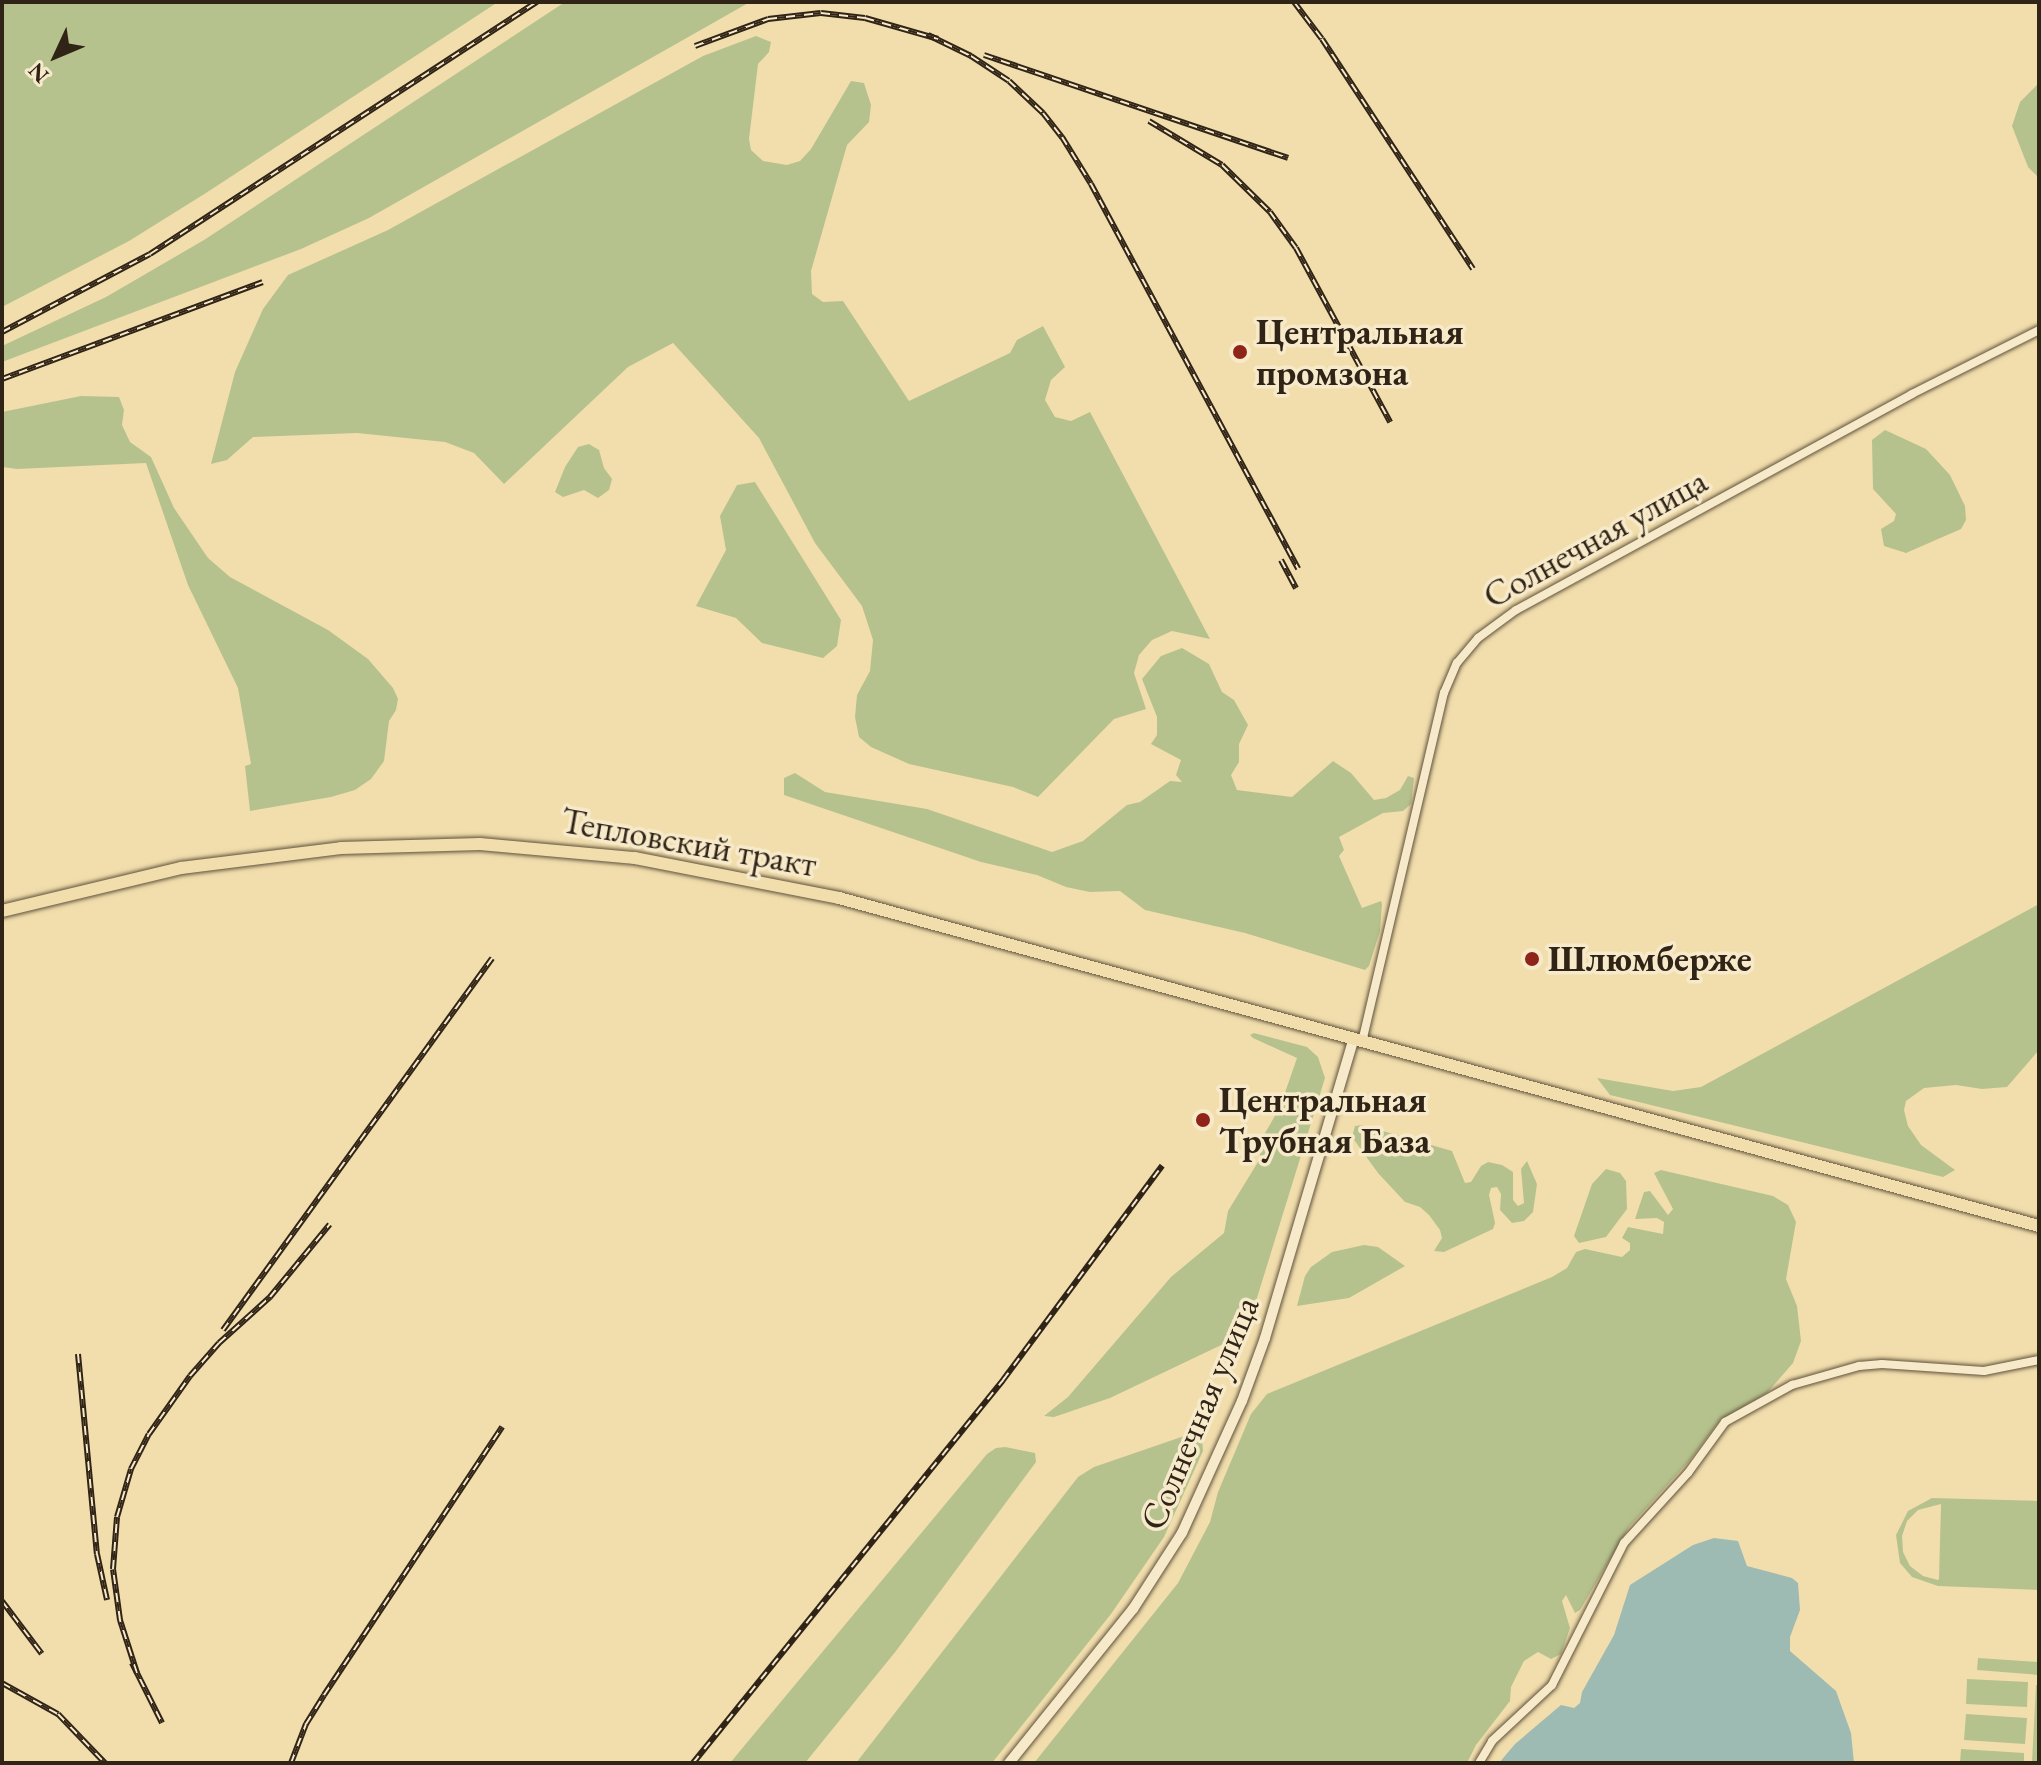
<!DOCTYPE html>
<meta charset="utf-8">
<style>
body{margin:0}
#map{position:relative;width:2041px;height:1765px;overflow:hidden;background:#f2dead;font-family:"EB Garamond",serif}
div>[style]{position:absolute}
.green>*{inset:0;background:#b6c28d}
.water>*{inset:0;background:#9dbbb2}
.roads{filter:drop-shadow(0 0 2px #60523c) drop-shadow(0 0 2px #60523c)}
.minor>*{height:8px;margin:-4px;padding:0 4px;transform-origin:4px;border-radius:4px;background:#f7eaca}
.tertiary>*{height:10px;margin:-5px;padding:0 5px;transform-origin:5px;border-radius:5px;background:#f7eaca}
.primary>*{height:12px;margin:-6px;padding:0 6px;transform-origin:6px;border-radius:6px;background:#f2dead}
.rail>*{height:6px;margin-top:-3px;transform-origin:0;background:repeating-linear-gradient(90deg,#f7eaca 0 9px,#302417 0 18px);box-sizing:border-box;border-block:2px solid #302417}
.dots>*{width:22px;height:22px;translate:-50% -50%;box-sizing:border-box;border:4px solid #f7eaca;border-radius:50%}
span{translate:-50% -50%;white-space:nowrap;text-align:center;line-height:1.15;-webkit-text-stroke:7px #f7eaca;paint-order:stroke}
.poi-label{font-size:36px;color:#302417;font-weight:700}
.left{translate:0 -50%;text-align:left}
.street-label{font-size:36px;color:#302417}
.frame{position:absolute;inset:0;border:4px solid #302417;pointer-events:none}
.north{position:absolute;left:16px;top:16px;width:80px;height:80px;-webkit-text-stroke:6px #f7eaca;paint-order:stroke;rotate:226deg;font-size:22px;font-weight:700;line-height:32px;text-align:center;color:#302417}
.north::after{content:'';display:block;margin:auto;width:28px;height:36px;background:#302417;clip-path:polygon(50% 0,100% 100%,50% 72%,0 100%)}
</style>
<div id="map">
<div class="green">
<div style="clip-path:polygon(2px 2px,498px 2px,206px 193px,129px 241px,2px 307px)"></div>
<div style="clip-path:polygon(565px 2px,750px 2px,369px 218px,301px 249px,2px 362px,2px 346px,106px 297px,204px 240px)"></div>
<div style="clip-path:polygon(756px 36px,771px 42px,769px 52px,758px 64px,749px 139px,751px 150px,763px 161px,787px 165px,800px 161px,811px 149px,851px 81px,864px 83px,871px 105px,869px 122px,847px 145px,811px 271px,812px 294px,823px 302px,843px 301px,909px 401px,1010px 353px,1017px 340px,1043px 326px,1065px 367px,1051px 380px,1045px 400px,1055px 417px,1071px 421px,1090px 412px,1210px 639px,1172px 631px,1152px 640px,1139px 655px,1134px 673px,1146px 709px,1114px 719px,1038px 797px,1013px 787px,909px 764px,871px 747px,859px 737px,855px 717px,857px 695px,870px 671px,873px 640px,862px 606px,815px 543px,759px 438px,673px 343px,628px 367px,504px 484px,474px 453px,445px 442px,357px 433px,253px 437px,227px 460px,211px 464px,235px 372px,263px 309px,288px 275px,388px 230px,703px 56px)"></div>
<div style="clip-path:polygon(2039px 83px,2039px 178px,2028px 167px,2012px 126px,2020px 102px)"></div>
<div style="clip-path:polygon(81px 396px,119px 397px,124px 410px,122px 425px,130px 442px,151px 457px,174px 508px,208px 558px,230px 577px,328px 630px,368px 659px,393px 688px,398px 699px,396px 710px,389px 721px,384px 761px,371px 779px,355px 790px,331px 797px,250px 811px,245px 766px,251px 764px,238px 688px,188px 585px,146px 463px,17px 469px,2px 467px,2px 412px)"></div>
<div style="clip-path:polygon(1885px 430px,1926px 449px,1950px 475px,1965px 506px,1966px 520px,1961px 529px,1906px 553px,1884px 546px,1881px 529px,1894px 521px,1896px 514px,1873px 489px,1872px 440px)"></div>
<div style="clip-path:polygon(589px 444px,599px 450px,604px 468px,612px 479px,609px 490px,598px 498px,584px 490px,563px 497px,555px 492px,565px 467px,578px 447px)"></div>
<div style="clip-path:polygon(755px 482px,841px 620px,837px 646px,823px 658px,762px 643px,736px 618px,696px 606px,726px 550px,720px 516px,737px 485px)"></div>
<div style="clip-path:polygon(1182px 648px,1209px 664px,1222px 692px,1234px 700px,1248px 725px,1239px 744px,1239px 762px,1231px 775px,1237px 790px,1292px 797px,1333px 761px,1351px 773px,1374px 800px,1386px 798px,1400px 790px,1408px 776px,1414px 778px,1411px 804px,1403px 811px,1383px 813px,1339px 837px,1344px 850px,1339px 856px,1362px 908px,1381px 901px,1382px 904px,1380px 931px,1369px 966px,1365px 970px,1245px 933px,1145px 910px,1120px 891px,1090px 892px,1066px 887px,1037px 875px,981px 862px,784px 795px,784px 778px,795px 773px,825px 792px,927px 809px,1052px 852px,1083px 841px,1127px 805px,1140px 802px,1170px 781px,1182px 782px,1176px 775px,1181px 760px,1151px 744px,1157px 735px,1157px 717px,1142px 679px,1161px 656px)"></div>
<div style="clip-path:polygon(2039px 904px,2039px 1050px,2007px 1087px,1982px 1089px,1956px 1085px,1924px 1088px,1906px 1101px,1904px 1110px,1908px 1126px,1921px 1145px,1955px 1170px,1943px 1177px,1610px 1095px,1597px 1078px,1673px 1091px,1701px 1087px)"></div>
<div style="clip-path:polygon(1254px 1033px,1307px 1047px,1318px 1057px,1325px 1078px,1248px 1327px,1236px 1338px,1110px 1398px,1054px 1417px,1044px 1416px,1068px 1397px,1171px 1277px,1224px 1233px,1228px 1211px,1261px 1157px,1257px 1147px,1280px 1107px,1297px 1058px,1253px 1038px,1250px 1035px)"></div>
<div style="clip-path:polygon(1362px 1125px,1452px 1151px,1465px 1183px,1471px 1182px,1481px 1166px,1488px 1162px,1502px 1165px,1513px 1172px,1513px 1200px,1518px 1206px,1524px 1203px,1521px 1169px,1527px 1161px,1537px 1184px,1533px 1212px,1524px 1221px,1512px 1223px,1500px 1210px,1501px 1194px,1497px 1187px,1491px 1188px,1489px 1195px,1495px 1223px,1493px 1229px,1444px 1252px,1434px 1251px,1442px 1238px,1440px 1230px,1429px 1215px,1420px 1207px,1405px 1202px,1378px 1173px,1352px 1137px,1355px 1126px)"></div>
<div style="clip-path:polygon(1606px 1169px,1620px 1173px,1626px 1181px,1627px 1209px,1606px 1237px,1579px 1243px,1574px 1236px,1592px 1184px)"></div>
<div style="clip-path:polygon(1661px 1170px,1773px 1196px,1788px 1205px,1796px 1222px,1786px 1279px,1797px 1306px,1801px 1341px,1793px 1363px,1767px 1393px,1720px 1420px,1690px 1460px,1629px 1527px,1580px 1610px,1575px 1613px,1566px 1595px,1562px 1601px,1570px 1628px,1561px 1654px,1551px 1659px,1538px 1652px,1524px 1661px,1511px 1687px,1510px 1701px,1476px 1745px,1467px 1763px,1034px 1763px,1178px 1583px,1210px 1522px,1218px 1492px,1251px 1414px,1267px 1394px,1552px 1277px,1567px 1268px,1576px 1252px,1585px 1249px,1622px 1257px,1630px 1250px,1630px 1243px,1622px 1238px,1628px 1227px,1663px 1234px,1664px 1222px,1657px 1218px,1635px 1219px,1644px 1192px,1650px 1191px,1668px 1215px,1673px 1209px,1654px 1173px)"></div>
<div style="clip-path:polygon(1364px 1245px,1378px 1247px,1405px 1266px,1349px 1298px,1297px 1306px,1305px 1276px,1311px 1267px,1332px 1252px)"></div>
<div style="clip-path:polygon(1193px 1433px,1202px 1438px,1203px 1451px,1164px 1537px,1111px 1614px,992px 1763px,856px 1763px,1078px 1477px,1094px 1467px)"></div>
<div style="clip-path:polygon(1005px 1447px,1035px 1453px,1036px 1462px,896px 1651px,805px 1763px,730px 1763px,987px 1454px,996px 1448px)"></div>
<div style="clip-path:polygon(evenodd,1932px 1498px,2039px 1501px,2039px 1590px,1938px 1586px,1912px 1577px,1900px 1563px,1896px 1535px,1908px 1511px,1932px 1498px,1941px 1504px,1939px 1579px,1938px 1580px,1923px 1576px,1910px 1566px,1903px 1552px,1902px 1536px,1907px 1521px,1918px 1510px,1941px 1504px)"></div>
<div style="clip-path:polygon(1978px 1658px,2039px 1662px,2039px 1675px,1977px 1670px)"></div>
<div style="clip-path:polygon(1967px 1679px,2028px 1682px,2027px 1707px,1966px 1704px)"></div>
<div style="clip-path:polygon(2036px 1685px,2039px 1685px,2039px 1763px,2032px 1762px)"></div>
<div style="clip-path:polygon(1966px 1714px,2027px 1718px,2025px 1744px,1964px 1740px)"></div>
<div style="clip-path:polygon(1961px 1749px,2024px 1753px,2024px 1763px,1960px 1763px)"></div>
</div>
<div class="water">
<div style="clip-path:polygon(1714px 1538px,1738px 1541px,1747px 1566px,1792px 1578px,1798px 1583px,1800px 1610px,1790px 1637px,1790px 1651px,1836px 1691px,1851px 1733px,1854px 1763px,1499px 1763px,1515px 1744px,1561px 1705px,1574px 1708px,1580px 1703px,1582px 1692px,1614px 1635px,1630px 1585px,1693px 1545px)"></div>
</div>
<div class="roads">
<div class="minor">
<div style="left:1362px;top:1042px;width:359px;rotate:-76.8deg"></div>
<div style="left:1444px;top:693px;width:33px;rotate:-67deg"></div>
<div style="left:1457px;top:663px;width:33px;rotate:-50deg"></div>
<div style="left:1478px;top:638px;width:47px;rotate:-36.4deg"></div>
<div style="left:1516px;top:610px;width:451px;rotate:-28.6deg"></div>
<div style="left:1912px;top:394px;width:142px;rotate:-26.7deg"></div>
<div style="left:1479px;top:1763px;width:26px;rotate:-59deg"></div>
<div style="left:1492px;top:1741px;width:82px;rotate:-43deg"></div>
<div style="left:1552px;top:1685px;width:159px;rotate:-63.1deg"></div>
<div style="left:1624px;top:1543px;width:95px;rotate:-47.6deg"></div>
<div style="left:1688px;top:1473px;width:63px;rotate:-54deg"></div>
<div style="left:1725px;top:1422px;width:77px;rotate:-28.9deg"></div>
<div style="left:1792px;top:1385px;width:70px;rotate:-15.8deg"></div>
<div style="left:1859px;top:1366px;width:23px;rotate:-5deg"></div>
<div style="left:1882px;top:1364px;width:102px;rotate:3.9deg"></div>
<div style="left:1984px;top:1371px;width:56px;rotate:-11.3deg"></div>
</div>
<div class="tertiary">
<div style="left:1009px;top:1763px;width:198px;rotate:-51.2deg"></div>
<div style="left:1133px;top:1609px;width:90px;rotate:-57.2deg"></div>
<div style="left:1182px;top:1533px;width:145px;rotate:-65.6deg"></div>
<div style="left:1242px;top:1401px;width:67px;rotate:-69.9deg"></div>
<div style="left:1265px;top:1338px;width:311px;rotate:-73.5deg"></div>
</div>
<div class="primary">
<div style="left:2px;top:911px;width:184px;rotate:-13.5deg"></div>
<div style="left:181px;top:868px;width:161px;rotate:-7.1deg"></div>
<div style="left:341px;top:848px;width:139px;rotate:-1.6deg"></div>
<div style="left:480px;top:844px;width:156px;rotate:5.2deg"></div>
<div style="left:635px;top:858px;width:208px;rotate:11.1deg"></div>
<div style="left:839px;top:898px;width:1244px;rotate:15.29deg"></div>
</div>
</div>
<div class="rail">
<div style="left:1294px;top:2px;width:46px;rotate:52.9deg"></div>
<div style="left:1322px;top:39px;width:275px;rotate:56.7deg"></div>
<div style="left:928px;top:35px;width:48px;rotate:26deg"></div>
<div style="left:971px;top:56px;width:45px;rotate:33.3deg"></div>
<div style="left:1009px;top:81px;width:47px;rotate:43.3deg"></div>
<div style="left:1043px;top:113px;width:31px;rotate:52deg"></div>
<div style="left:1062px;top:137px;width:55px;rotate:58.3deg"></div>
<div style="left:1091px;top:184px;width:437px;rotate:61.7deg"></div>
<div style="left:695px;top:46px;width:78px;rotate:-20.3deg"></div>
<div style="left:768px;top:19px;width:53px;rotate:-6.5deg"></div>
<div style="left:821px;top:13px;width:44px;rotate:6.5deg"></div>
<div style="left:865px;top:18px;width:76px;rotate:16deg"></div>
<div style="left:984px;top:55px;width:321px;rotate:18.7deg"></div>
<div style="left:1149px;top:121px;width:85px;rotate:31.1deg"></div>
<div style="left:1222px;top:165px;width:67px;rotate:44.4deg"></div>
<div style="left:1270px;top:212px;width:44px;rotate:54.2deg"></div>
<div style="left:1296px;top:248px;width:198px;rotate:61.6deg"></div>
<div style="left:2px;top:332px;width:167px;rotate:-27.8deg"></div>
<div style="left:150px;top:254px;width:462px;rotate:-33.1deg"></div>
<div style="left:2px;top:379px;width:278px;rotate:-20.4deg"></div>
<div style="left:1281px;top:560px;width:32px;rotate:62deg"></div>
<div style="left:223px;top:1330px;width:459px;rotate:-54.1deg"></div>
<div style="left:78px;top:1354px;width:201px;rotate:84.6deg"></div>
<div style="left:97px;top:1554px;width:47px;rotate:77.7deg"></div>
<div style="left:2px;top:1601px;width:66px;rotate:53deg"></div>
<div style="left:132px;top:1663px;width:67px;rotate:63.4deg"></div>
<div style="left:137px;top:1673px;width:56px;rotate:-107.8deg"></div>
<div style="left:120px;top:1620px;width:51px;rotate:-97.8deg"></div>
<div style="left:113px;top:1569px;width:52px;rotate:-85.6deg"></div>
<div style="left:117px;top:1517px;width:50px;rotate:-73.7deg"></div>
<div style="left:131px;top:1469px;width:39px;rotate:-63deg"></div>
<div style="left:149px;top:1434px;width:71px;rotate:-54.7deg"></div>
<div style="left:190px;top:1376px;width:44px;rotate:-48.7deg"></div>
<div style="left:219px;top:1343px;width:69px;rotate:-42deg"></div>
<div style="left:270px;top:1297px;width:94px;rotate:-50.6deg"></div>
<div style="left:2px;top:1683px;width:64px;rotate:29deg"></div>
<div style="left:58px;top:1714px;width:68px;rotate:46.2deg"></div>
<div style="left:291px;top:1763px;width:42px;rotate:-69deg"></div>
<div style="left:306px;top:1724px;width:34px;rotate:-58deg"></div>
<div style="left:324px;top:1695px;width:322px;rotate:-56.4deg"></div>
<div style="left:693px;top:1763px;width:493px;rotate:-51deg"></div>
<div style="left:1003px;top:1380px;width:267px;rotate:-53.4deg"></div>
</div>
<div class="dots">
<div style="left:1240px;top:352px;background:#8f2418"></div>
<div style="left:1532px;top:959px;background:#8f2418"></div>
<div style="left:1203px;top:1120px;background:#8f2418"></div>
</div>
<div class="poi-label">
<span class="left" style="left:1256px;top:352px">Центральная<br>промзона</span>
<span class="left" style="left:1548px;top:959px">Шлюмберже</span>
<span class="left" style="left:1219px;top:1120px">Центральная<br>Трубная База</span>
</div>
<div class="street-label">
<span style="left:1595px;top:538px;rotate:-29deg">Солнечная улица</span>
<span style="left:689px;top:842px;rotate:10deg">Тепловский тракт</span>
<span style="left:1199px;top:1413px;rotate:-67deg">Солнечная улица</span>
</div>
<div class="frame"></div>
<div class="north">N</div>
</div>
